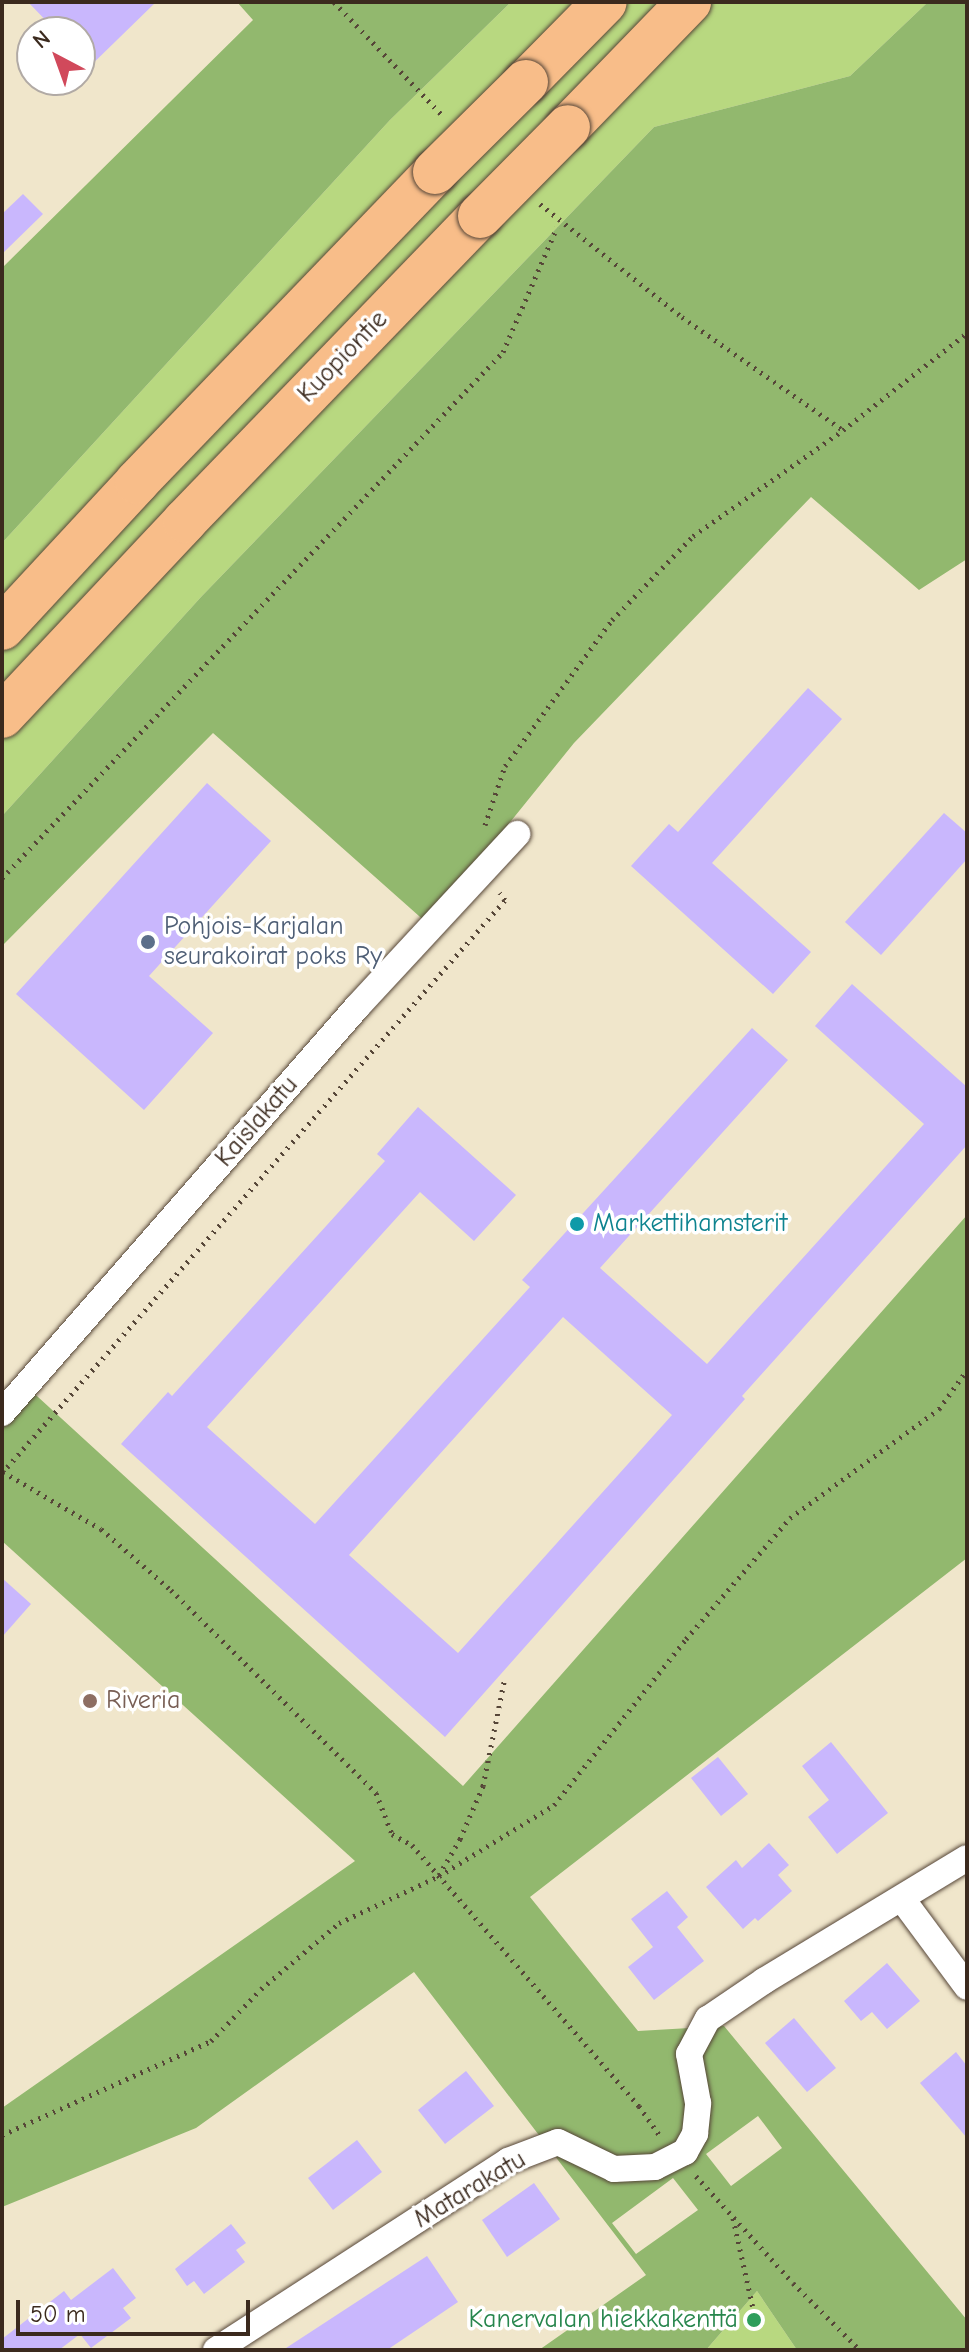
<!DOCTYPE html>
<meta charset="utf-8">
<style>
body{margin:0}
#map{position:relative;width:969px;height:2352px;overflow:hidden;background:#f0e6cb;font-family:"Comic Neue",sans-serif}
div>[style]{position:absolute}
.green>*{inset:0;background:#b8d880}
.forest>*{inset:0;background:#92b86e}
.building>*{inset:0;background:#c9b7fd}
.path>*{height:5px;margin-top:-2.5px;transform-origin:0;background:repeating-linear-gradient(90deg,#564638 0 2px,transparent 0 8px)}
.roads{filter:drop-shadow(0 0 2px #564638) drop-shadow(0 0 2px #564638)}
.street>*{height:26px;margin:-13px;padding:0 13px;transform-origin:13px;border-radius:13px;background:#fff}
.highway>*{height:44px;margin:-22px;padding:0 22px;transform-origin:22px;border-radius:22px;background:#f8bd89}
.bridges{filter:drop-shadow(0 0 2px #564638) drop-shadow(0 0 2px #564638)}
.highway-bridge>*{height:44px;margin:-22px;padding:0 22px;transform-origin:22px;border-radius:22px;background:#f8bd89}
.dots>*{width:22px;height:22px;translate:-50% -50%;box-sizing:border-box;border:4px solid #fff;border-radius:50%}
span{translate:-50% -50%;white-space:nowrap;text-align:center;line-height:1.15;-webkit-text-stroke:7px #fff;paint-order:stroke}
.street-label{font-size:26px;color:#3b2a1e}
.service-label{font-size:26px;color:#4e5e75}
.left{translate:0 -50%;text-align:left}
.culture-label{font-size:26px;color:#0d838f}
.education-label{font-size:26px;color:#785e54}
.leisure-label{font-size:26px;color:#27864d}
.right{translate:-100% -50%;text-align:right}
.frame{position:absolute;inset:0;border:4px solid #3b2a1e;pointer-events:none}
.north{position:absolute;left:16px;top:16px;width:80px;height:80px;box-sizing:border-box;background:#fff;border:2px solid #b1aaa5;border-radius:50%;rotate:319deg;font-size:22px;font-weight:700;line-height:32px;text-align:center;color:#3b2a1e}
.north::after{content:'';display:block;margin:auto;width:28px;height:36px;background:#d1495b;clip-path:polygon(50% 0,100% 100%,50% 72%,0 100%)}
.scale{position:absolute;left:16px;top:2300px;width:234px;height:36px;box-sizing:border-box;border:4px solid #3b2a1e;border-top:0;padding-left:10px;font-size:24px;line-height:28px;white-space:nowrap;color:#3b2a1e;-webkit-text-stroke:6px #fff;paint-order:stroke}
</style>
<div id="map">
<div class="green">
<div style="clip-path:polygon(511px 2px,928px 2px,850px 76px,654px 127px,201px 597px,2px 816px,2px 543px,390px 120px)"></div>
<div style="clip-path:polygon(757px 2291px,797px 2350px,706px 2350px)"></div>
</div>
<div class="forest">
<div style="clip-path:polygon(237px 2px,511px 2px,390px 120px,2px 543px,2px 268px,253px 20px)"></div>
<div style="clip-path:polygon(928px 2px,967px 2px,967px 559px,919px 590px,811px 497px,574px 743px,428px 924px,213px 733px,2px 946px,2px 816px,201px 597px,654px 127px,850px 76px)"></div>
<div style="clip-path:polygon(evenodd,967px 1215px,967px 1558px,530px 1897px,638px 2031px,724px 2026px,967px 2320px,967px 2350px,797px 2350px,757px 2291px,706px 2350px,539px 2350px,646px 2275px,414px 1972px,196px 2128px,2px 2207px,2px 2108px,355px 1861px,2px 1541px,2px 1413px,26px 1386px,463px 1786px,967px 1215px,758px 2116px,782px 2148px,731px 2186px,706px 2154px,758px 2116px,967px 1215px,673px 2178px,698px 2210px,636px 2254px,612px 2223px,673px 2178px)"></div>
</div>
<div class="building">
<div style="clip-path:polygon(28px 2px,156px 2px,80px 76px,80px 32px,57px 32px)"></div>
<div style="clip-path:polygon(23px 194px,43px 214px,2px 254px,2px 214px)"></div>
<div style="clip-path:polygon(808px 688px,842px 719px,712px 863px,811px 952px,773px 994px,631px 866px,669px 824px,678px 832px)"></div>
<div style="clip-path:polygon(207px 783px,271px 841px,149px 976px,213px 1033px,144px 1110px,16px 994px)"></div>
<div style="clip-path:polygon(944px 813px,967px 833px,967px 859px,881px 955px,845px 922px)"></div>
<div style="clip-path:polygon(evenodd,852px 984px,967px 1087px,967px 1145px,742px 1396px,745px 1399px,445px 1737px,121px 1444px,168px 1392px,172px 1396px,385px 1161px,377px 1154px,418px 1107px,516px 1195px,474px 1241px,420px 1192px,207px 1427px,315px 1524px,530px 1287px,522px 1280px,752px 1028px,788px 1060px,600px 1268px,707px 1364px,924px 1124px,815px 1026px,852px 984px,563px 1317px,672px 1415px,458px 1653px,349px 1555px,563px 1317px)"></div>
<div style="clip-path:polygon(2px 1578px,31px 1604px,2px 1637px)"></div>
<div style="clip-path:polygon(831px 1742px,888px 1813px,837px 1854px,808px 1817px,829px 1800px,802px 1766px)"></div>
<div style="clip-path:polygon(718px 1757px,748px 1794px,721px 1816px,691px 1778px)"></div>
<div style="clip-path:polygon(769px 1843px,789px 1865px,778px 1875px,792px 1891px,758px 1921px,755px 1918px,743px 1929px,706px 1887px,736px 1860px,742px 1868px)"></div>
<div style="clip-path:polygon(667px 1891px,688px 1917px,677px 1927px,704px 1961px,654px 2000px,628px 1967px,653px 1947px,631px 1919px)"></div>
<div style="clip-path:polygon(887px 1963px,920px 2001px,887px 2029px,872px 2012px,861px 2021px,844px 2001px)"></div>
<div style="clip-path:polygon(794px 2018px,836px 2068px,807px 2092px,765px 2043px)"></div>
<div style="clip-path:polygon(956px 2052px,967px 2066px,967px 2138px,920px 2083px)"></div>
<div style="clip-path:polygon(466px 2071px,494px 2106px,445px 2144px,418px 2110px)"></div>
<div style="clip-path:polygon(357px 2140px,382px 2172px,333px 2210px,308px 2178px)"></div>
<div style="clip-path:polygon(534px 2183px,560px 2219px,507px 2257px,482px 2220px)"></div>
<div style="clip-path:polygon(231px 2224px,246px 2243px,236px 2250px,245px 2262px,204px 2294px,194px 2281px,187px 2286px,175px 2269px)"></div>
<div style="clip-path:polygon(427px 2256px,458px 2302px,387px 2350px,283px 2350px)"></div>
<div style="clip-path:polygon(113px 2268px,136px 2298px,123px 2308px,131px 2318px,91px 2348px,80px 2334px,59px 2350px,2px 2350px,2px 2339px,64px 2291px,71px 2300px)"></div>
</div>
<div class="path">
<div style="left:334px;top:2px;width:155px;rotate:46.3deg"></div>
<div style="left:540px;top:204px;width:181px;rotate:38.5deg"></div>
<div style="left:682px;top:317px;width:197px;rotate:35.1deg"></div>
<div style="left:485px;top:825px;width:62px;rotate:-71.3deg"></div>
<div style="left:505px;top:766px;width:181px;rotate:-53.8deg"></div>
<div style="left:612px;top:620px;width:117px;rotate:-46deg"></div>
<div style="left:693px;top:536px;width:184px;rotate:-35.2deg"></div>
<div style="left:843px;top:430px;width:157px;rotate:-38deg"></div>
<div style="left:2px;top:878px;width:726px;rotate:-46.39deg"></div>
<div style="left:503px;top:352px;width:136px;rotate:-66.6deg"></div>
<div style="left:3px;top:1472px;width:113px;rotate:30.2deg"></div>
<div style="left:101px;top:1529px;width:93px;rotate:41.1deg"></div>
<div style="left:171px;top:1590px;width:289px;rotate:44.7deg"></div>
<div style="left:376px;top:1793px;width:44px;rotate:68.7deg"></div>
<div style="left:392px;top:1834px;width:23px;rotate:29deg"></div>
<div style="left:412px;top:1845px;width:346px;rotate:49deg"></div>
<div style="left:639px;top:2106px;width:37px;rotate:55deg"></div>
<div style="left:2px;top:1473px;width:762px;rotate:-48.72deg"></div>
<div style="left:505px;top:900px;width:9px;rotate:-126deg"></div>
<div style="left:439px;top:1875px;width:42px;rotate:-59.7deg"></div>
<div style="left:460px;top:1839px;width:58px;rotate:-66.5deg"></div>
<div style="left:483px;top:1786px;width:111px;rotate:-78.6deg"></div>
<div style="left:2px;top:2135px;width:229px;rotate:-24.2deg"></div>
<div style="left:211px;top:2041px;width:72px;rotate:-46.1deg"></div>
<div style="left:261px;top:1989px;width:102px;rotate:-40.2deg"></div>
<div style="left:339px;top:1923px;width:110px;rotate:-25.2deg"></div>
<div style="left:439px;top:1876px;width:135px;rotate:-31.7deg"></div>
<div style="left:554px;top:1805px;width:212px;rotate:-51.5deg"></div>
<div style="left:686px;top:1639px;width:160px;rotate:-49.3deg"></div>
<div style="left:790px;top:1518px;width:185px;rotate:-36.2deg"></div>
<div style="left:939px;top:1409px;width:48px;rotate:-54.3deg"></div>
<div style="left:696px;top:2176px;width:144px;rotate:47.8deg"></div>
<div style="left:793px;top:2283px;width:95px;rotate:45deg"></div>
<div style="left:733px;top:2218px;width:107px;rotate:77.5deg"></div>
</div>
<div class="roads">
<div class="street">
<div style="left:2px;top:1413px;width:539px;rotate:-48.83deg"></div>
<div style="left:357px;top:1007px;width:236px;rotate:-47.2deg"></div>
<div style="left:902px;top:1899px;width:109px;rotate:53.5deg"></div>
<div style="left:216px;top:2350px;width:348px;rotate:-32.9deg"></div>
<div style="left:508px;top:2161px;width:53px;rotate:-20.8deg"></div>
<div style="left:558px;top:2142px;width:62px;rotate:25.7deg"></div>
<div style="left:614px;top:2169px;width:41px;rotate:-2.8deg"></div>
<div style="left:655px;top:2167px;width:34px;rotate:-27deg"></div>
<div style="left:685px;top:2152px;width:21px;rotate:-61deg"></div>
<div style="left:695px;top:2134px;width:31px;rotate:-84deg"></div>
<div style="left:698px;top:2103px;width:50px;rotate:-100.4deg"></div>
<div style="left:689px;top:2054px;width:40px;rotate:-62deg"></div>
<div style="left:708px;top:2019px;width:68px;rotate:-34.2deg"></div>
<div style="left:764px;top:1981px;width:237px;rotate:-31.2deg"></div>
</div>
<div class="highway">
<div style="left:526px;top:82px;width:112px;rotate:-45.4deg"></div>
<div style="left:568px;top:127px;width:174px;rotate:-45.9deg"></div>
<div style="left:2px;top:628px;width:199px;rotate:-47.2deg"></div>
<div style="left:137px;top:482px;width:430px;rotate:-46.1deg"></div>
<div style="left:2px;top:716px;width:267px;rotate:-46.8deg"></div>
<div style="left:185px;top:521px;width:424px;rotate:-46deg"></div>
</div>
</div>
<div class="bridges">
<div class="highway-bridge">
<div style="left:435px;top:172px;width:128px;rotate:-44.7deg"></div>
<div style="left:480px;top:216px;width:125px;rotate:-45.3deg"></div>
</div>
</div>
<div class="dots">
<div style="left:148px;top:942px;background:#5c6f8a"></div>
<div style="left:577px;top:1224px;background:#0f9aa8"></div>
<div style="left:90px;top:1701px;background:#8d6e63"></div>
<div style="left:754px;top:2320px;background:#2e9e5b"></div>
</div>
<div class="street-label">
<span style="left:343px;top:357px;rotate:-46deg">Kuopiontie</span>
<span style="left:257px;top:1122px;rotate:-49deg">Kaislakatu</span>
<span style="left:470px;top:2190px;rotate:-31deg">Matarakatu</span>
</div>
<div class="service-label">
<span class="left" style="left:164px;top:942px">Pohjois-Karjalan<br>seurakoirat poks Ry</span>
</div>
<div class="culture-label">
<span class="left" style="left:593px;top:1224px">Markettihamsterit</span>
</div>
<div class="education-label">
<span class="left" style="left:106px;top:1701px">Riveria</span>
</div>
<div class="leisure-label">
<span class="right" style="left:738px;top:2320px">Kanervalan hiekkakenttä</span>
</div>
<div class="frame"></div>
<div class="north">N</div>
<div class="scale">50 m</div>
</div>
